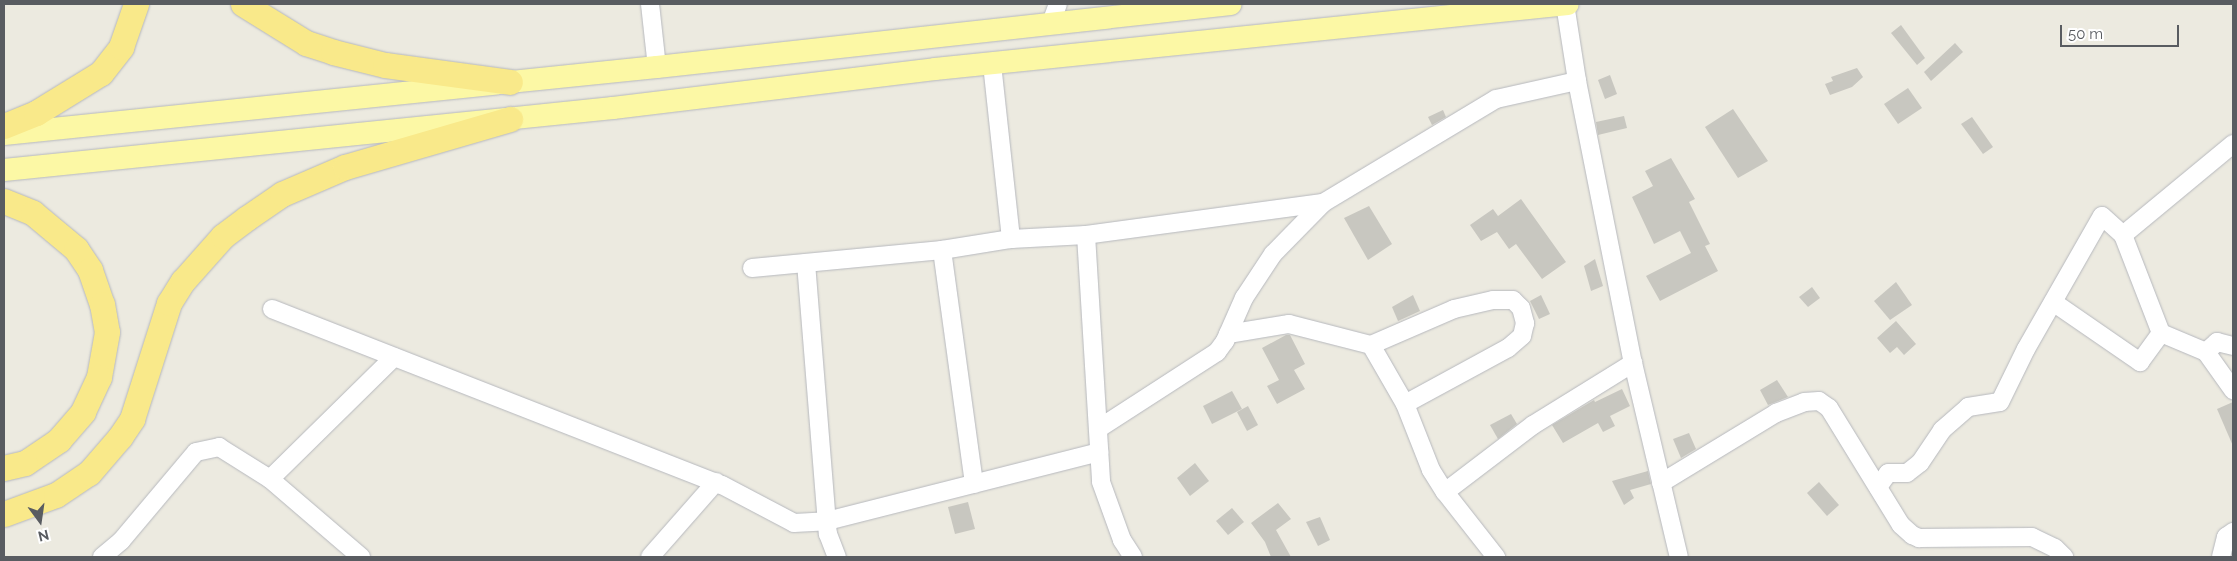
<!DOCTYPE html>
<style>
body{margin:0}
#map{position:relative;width:2237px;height:561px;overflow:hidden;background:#eceae0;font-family:Raleway,sans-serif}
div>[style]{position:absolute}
.building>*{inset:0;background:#c8c7c0}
.roads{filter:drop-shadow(0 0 1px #b6b8bd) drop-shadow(0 0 1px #b6b8bd)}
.minor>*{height:18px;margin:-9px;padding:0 9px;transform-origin:9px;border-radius:9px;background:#fff}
.major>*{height:22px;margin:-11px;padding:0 11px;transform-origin:11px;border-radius:11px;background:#fcf8a5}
.highway>*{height:25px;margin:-12.5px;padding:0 12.5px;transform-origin:12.5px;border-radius:12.5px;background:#f9e98a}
span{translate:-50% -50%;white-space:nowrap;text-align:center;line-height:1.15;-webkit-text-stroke:4px #fff;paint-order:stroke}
.frame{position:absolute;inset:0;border:5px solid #595c61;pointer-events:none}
.north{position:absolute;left:15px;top:496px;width:50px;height:50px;-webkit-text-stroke:4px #fff;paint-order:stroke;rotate:166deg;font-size:14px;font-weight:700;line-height:20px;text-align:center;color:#595c61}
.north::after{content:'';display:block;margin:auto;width:18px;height:22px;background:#595c61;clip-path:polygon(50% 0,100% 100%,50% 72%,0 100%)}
.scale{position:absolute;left:2060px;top:25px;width:119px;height:22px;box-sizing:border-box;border:2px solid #595c61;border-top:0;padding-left:6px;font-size:15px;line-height:18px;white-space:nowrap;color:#595c61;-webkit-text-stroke:4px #fff;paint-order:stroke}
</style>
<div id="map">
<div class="building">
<div style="clip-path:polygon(1901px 25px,1925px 58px,1917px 65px,1891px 33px)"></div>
<div style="clip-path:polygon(1955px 43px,1963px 52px,1931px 81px,1924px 72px)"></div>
<div style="clip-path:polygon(1857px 68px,1863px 77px,1852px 87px,1830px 95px,1825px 84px,1833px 81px,1831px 77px)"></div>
<div style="clip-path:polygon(1610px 75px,1617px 94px,1605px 99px,1598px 80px)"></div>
<div style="clip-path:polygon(1908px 88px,1922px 108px,1898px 124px,1884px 104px)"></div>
<div style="clip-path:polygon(1733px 109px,1768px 161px,1738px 178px,1705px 127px)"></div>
<div style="clip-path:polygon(1443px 110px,1446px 117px,1432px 125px,1428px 117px)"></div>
<div style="clip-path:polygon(1624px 116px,1627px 128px,1598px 135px,1596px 122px)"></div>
<div style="clip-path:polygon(1972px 117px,1993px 147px,1983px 154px,1961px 124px)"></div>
<div style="clip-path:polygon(1671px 158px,1695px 199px,1689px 202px,1710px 244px,1705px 246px,1718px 271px,1660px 301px,1646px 276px,1691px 253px,1680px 231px,1654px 244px,1632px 197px,1653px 186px,1645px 171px)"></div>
<div style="clip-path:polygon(1521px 199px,1566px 262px,1542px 279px,1516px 244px,1509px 249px,1497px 232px,1481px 241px,1470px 225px,1493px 209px,1498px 216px)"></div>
<div style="clip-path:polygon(1369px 206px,1392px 244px,1368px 260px,1344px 218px)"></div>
<div style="clip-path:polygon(1595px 259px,1603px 286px,1591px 291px,1584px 266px)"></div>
<div style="clip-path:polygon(1896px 282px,1912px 305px,1890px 320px,1874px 301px)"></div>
<div style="clip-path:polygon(1812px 287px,1820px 298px,1808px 307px,1799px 297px)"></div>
<div style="clip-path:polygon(1413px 295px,1420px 311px,1398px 321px,1392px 307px)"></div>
<div style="clip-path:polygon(1541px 295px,1550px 314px,1539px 319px,1530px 301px)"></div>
<div style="clip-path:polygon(1896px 321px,1916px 344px,1904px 355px,1897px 347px,1890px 353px,1877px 338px)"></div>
<div style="clip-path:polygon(1286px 335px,1290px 335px,1305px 364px,1294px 370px,1305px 389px,1277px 404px,1267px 386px,1279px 380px,1262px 348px)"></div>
<div style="clip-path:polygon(1777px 380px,1788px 397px,1768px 405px,1760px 390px)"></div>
<div style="clip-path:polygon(1622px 389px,1630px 406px,1610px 416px,1615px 426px,1603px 432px,1598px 423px,1563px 443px,1552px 425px,1594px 400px,1595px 402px)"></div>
<div style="clip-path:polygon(1232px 391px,1242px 409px,1212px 424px,1203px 406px)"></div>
<div style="clip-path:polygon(2233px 402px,2233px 446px,2217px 409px)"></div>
<div style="clip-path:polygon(1248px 406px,1258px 425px,1247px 431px,1237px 412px)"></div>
<div style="clip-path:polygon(1511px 414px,1517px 424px,1498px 439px,1490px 425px)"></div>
<div style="clip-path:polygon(1689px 433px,1696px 449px,1681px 458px,1673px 439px)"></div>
<div style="clip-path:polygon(1195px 463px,1209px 481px,1190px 496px,1177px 478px)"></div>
<div style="clip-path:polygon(1648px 471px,1651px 484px,1630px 490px,1634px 498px,1624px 505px,1612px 481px)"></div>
<div style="clip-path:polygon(1819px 482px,1839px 505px,1827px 516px,1807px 493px)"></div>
<div style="clip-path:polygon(968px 502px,975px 529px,955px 534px,948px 507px)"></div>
<div style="clip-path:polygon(1278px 503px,1291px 519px,1276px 530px,1291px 557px,1271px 557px,1265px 542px,1251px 523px)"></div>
<div style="clip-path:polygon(1232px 508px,1244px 522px,1228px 535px,1216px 521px)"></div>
<div style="clip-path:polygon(1320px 517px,1330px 540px,1318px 546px,1306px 522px)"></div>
</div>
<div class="roads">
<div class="minor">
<div style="left:650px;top:4px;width:63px;rotate:83.7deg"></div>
<div style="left:1565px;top:4px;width:78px;rotate:81.1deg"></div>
<div style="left:1577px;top:81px;width:288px;rotate:78.8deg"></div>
<div style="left:1633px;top:363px;width:199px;rotate:76.7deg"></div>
<div style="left:1051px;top:23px;width:20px;rotate:-70deg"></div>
<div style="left:992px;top:64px;width:176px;rotate:83.8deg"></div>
<div style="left:1086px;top:235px;width:247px;rotate:86.5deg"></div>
<div style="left:1101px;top:482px;width:62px;rotate:70.1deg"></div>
<div style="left:1122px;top:540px;width:20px;rotate:57deg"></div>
<div style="left:2123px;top:235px;width:143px;rotate:-39.6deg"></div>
<div style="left:942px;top:250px;width:236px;rotate:82.2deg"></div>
<div style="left:806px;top:263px;width:272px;rotate:85.4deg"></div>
<div style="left:828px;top:534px;width:25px;rotate:69deg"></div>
<div style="left:752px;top:268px;width:191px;rotate:-5.4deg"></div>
<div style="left:942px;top:250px;width:70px;rotate:-9.1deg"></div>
<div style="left:1011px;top:239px;width:75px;rotate:-3.1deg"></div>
<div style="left:1086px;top:235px;width:239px;rotate:-7.7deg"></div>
<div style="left:2053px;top:302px;width:106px;rotate:34.6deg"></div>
<div style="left:2140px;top:362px;width:36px;rotate:-54deg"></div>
<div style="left:272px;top:309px;width:483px;rotate:21.4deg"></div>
<div style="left:722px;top:485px;width:81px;rotate:27.8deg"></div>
<div style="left:794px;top:523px;width:33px;rotate:-3deg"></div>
<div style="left:827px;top:521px;width:281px;rotate:-14.2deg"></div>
<div style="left:1228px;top:334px;width:62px;rotate:-9.3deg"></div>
<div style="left:1289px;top:324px;width:85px;rotate:14.4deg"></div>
<div style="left:1371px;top:345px;width:90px;rotate:-23.4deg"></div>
<div style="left:1454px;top:309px;width:40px;rotate:-13deg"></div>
<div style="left:1493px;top:300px;width:20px"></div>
<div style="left:1513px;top:300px;width:11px;rotate:45deg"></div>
<div style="left:1521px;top:308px;width:16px;rotate:75deg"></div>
<div style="left:1525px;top:323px;width:13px;rotate:103deg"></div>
<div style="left:1522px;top:336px;width:18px;rotate:139deg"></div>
<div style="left:1508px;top:348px;width:117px;rotate:151.5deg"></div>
<div style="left:1371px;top:345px;width:68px;rotate:60deg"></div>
<div style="left:1405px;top:404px;width:71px;rotate:68.5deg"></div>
<div style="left:1431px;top:470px;width:26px;rotate:58deg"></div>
<div style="left:1445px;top:492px;width:83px;rotate:51.9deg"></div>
<div style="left:2206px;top:352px;width:15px;rotate:-42deg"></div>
<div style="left:2217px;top:342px;width:16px;rotate:14deg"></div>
<div style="left:1098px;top:429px;width:142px;rotate:-32.9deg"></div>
<div style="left:1217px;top:352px;width:14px;rotate:-54deg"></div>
<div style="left:1225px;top:341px;width:47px;rotate:-66.2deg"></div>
<div style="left:1244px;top:298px;width:53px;rotate:-56.6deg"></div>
<div style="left:1273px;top:254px;width:71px;rotate:-45.6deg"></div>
<div style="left:1323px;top:203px;width:202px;rotate:-31deg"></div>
<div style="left:1496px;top:99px;width:83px;rotate:-12.5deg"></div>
<div style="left:270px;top:479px;width:174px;rotate:-44.5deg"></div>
<div style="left:1661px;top:483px;width:135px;rotate:-31.3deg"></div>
<div style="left:1776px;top:413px;width:30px;rotate:-21deg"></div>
<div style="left:1804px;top:402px;width:15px;rotate:-4deg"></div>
<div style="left:1819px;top:401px;width:12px;rotate:35deg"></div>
<div style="left:1829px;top:408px;width:137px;rotate:58.4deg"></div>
<div style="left:1901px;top:525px;width:15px;rotate:42deg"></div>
<div style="left:1912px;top:535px;width:8px;rotate:23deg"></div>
<div style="left:1919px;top:538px;width:113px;rotate:-0.5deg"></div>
<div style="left:2032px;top:537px;width:25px;rotate:26deg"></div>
<div style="left:2055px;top:548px;width:13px;rotate:45deg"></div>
<div style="left:1878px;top:487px;width:17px;rotate:-54deg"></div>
<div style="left:1888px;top:473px;width:19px"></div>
<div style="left:1907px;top:473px;width:16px;rotate:-38deg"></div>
<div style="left:1920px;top:463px;width:40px;rotate:-56deg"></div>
<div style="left:1942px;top:430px;width:35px;rotate:-41deg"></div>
<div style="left:1968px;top:407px;width:32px;rotate:-9deg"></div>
<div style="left:2000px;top:402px;width:59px;rotate:-63.9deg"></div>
<div style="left:2026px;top:349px;width:153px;rotate:-60.3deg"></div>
<div style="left:2102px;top:216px;width:28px;rotate:42deg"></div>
<div style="left:2123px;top:235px;width:105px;rotate:68.8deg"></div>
<div style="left:2161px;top:333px;width:49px;rotate:22.9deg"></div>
<div style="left:2206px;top:352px;width:47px;rotate:54.6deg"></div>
<div style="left:1445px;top:492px;width:111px;rotate:-37.3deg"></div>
<div style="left:1533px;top:425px;width:118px;rotate:-31.8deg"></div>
<div style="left:102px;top:557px;width:25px;rotate:-40deg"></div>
<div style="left:121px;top:541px;width:116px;rotate:-49.9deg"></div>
<div style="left:196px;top:452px;width:24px;rotate:-12deg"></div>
<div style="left:219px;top:447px;width:60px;rotate:32.1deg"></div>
<div style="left:270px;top:479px;width:120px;rotate:40.6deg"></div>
<div style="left:650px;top:557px;width:100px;rotate:-48.7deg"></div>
<div style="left:2221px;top:557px;width:21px;rotate:-76deg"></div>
<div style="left:2226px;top:537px;width:9px;rotate:-36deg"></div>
</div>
<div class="major">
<div style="left:4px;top:134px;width:656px;rotate:-5.86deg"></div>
<div style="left:657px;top:67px;width:577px;rotate:-6.26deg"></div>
<div style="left:4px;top:170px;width:612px;rotate:-5.81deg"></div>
<div style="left:613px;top:108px;width:324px;rotate:-6.9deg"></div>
<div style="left:935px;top:69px;width:636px;rotate:-5.86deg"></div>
</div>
<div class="highway">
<div style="left:243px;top:4px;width:74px;rotate:31.8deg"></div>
<div style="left:306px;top:43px;width:28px;rotate:18deg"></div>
<div style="left:333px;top:52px;width:54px;rotate:14deg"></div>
<div style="left:385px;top:65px;width:126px;rotate:7.7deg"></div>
<div style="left:4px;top:126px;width:35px;rotate:-22deg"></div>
<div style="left:36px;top:113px;width:76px;rotate:-31.6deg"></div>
<div style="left:101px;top:73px;width:33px;rotate:-52deg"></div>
<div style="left:121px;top:47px;width:46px;rotate:-70.8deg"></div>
<div style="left:4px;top:201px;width:31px;rotate:22deg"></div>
<div style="left:33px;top:213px;width:56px;rotate:39.9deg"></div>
<div style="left:76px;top:249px;width:25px;rotate:56deg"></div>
<div style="left:90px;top:270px;width:36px;rotate:71deg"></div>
<div style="left:102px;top:304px;width:28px;rotate:80deg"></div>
<div style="left:107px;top:332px;width:46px;rotate:100.1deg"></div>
<div style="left:99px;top:377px;width:38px;rotate:115deg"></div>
<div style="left:83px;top:412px;width:37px;rotate:131deg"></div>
<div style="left:59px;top:440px;width:41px;rotate:145.9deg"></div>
<div style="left:25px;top:463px;width:22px;rotate:167deg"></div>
<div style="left:4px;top:514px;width:55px;rotate:-20.1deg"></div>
<div style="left:56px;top:495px;width:40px;rotate:-34deg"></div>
<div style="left:89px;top:473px;width:48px;rotate:-49.3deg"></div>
<div style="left:120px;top:437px;width:22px;rotate:-56deg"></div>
<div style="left:132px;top:419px;width:122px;rotate:-72.3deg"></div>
<div style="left:169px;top:303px;width:26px;rotate:-58deg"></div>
<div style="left:183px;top:281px;width:60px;rotate:-48.4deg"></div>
<div style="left:223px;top:236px;width:30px;rotate:-37deg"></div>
<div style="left:247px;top:218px;width:42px;rotate:-34.4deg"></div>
<div style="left:282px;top:194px;width:69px;rotate:-23.2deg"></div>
<div style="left:345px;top:167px;width:172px;rotate:-16.2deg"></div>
</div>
</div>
<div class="frame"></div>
<div class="north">N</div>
<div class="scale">50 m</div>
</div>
